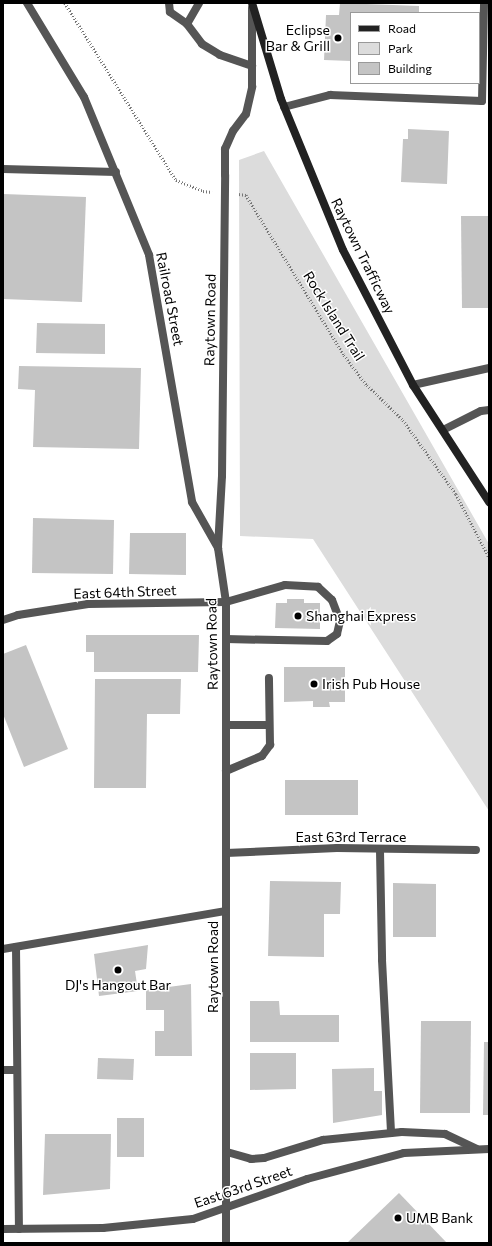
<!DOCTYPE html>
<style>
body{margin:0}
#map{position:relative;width:492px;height:1246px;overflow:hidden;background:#fff;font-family:Commissioner,sans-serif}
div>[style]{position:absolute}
.green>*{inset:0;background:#dcdcdc}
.building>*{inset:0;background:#c4c4c4}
.path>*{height:2.5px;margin-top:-1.25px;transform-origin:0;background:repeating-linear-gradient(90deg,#777 0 1px,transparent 0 3px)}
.service>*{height:8px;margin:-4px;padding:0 4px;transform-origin:4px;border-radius:4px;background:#555}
.minor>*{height:8px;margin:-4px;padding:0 4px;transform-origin:4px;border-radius:4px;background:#555}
.tertiary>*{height:8px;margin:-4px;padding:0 4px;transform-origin:4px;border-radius:4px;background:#555}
.secondary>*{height:8px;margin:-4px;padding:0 4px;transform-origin:4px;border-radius:4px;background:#222}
.minor-bridge>*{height:8px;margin:-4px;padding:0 4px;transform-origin:4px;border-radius:4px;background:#555}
.dots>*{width:11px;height:11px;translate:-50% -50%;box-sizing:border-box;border:2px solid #fff;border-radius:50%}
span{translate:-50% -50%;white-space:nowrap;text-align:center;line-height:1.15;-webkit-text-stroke:3px #fff;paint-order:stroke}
.poi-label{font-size:14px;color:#000}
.right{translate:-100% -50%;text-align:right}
.left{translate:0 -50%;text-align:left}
.street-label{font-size:14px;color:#000}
.frame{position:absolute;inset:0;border:4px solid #000;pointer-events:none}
.legend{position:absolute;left:350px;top:12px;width:130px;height:72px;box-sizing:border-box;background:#fff;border:1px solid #999;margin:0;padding:5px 7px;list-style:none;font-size:12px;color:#000}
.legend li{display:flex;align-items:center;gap:8px;height:20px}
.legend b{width:20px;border:1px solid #999}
</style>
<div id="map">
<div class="green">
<div style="clip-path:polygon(264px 151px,489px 544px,489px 811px,313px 539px,240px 536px,239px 160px)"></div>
</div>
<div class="building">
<div style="clip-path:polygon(340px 3px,419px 6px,419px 13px,351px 13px,351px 61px,324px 60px,326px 15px,339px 15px)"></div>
<div style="clip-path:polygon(408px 129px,449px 131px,447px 184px,401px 182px,403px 139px,408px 139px)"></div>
<div style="clip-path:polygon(3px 194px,86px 197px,82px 302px,3px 299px)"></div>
<div style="clip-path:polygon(461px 216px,489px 216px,489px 308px,462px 308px)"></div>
<div style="clip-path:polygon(37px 323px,105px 324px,105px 354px,36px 353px)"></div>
<div style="clip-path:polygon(19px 366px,141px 368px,139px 449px,33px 447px,35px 390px,18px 389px)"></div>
<div style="clip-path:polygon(33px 518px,114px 520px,113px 574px,32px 573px)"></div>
<div style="clip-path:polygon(130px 533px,186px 533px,186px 575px,129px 574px)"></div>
<div style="clip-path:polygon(287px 599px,304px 599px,304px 603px,320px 603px,320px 629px,275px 628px,276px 603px,287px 603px)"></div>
<div style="clip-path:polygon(86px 635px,199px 635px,198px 672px,94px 672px,94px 652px,86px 652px)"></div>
<div style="clip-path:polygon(26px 645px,68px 749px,24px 767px,3px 714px,3px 654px)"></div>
<div style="clip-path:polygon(284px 667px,345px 667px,345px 702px,329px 702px,330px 707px,313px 707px,313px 701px,284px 702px)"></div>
<div style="clip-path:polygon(95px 679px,181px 679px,180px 714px,147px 714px,146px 788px,94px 788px)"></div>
<div style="clip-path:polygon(285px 780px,358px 780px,358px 815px,285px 815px)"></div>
<div style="clip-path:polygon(270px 881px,341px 882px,340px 914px,324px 914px,324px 957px,268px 956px)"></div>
<div style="clip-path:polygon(393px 883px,436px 884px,436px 937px,393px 937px)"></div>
<div style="clip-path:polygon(148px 945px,146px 969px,135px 971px,138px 991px,99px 996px,94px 954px)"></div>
<div style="clip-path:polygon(191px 984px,192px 1056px,155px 1056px,155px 1031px,164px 1031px,164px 1010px,146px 1010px,146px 990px)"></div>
<div style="clip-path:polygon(250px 1001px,279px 1001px,280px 1015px,339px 1015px,339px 1042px,250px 1042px)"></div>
<div style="clip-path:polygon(421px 1021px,471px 1021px,470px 1113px,420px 1113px)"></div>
<div style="clip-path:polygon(484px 1042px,489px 1042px,489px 1115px,483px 1115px)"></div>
<div style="clip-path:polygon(250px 1053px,296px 1053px,296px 1089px,250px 1090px)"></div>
<div style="clip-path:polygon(98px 1058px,134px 1059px,133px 1080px,97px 1079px)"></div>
<div style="clip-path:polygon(374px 1068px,374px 1091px,382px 1091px,382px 1115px,333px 1123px,332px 1069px)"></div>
<div style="clip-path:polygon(117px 1118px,144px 1118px,144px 1157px,117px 1157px)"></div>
<div style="clip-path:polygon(45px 1134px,111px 1134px,110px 1189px,43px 1195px)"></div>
<div style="clip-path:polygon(399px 1193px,447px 1243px,347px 1243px)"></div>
</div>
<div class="path">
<div style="left:65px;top:3px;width:209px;rotate:57.9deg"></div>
<div style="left:176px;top:180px;width:29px;rotate:22deg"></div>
<div style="left:203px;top:191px;width:9px;rotate:6deg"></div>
<div style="left:239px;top:194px;width:7px;rotate:8deg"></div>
<div style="left:246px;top:195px;width:188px;rotate:58.5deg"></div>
<div style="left:344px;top:355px;width:38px;rotate:53deg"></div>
<div style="left:367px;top:385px;width:50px;rotate:44.2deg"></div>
<div style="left:403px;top:420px;width:91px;rotate:54.4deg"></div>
<div style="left:456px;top:494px;width:71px;rotate:62.4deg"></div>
</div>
<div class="service">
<div style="left:169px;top:3px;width:9px;rotate:84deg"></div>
<div style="left:170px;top:12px;width:21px;rotate:35deg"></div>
<div style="left:187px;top:24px;width:25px;rotate:53deg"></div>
<div style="left:202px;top:44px;width:21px;rotate:31deg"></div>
<div style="left:220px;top:55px;width:34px;rotate:19deg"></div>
<div style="left:187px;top:24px;width:24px;rotate:-60deg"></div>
<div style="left:284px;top:107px;width:48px;rotate:-14.6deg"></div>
<div style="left:330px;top:95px;width:152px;rotate:2.3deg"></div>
<div style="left:482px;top:101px;width:98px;rotate:-88.8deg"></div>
<div style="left:443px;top:430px;width:42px;rotate:-26.6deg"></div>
<div style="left:481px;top:411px;width:8px;rotate:-7deg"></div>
<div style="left:226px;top:602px;width:61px;rotate:-16.1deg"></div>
<div style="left:285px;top:585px;width:33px;rotate:3deg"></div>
<div style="left:318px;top:587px;width:19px;rotate:43deg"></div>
<div style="left:332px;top:600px;width:22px;rotate:69deg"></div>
<div style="left:340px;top:621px;width:13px;rotate:103deg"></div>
<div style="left:337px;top:634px;width:12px;rotate:145deg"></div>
<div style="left:327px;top:641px;width:101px;rotate:-178.9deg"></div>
<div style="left:226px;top:725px;width:43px"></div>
<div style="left:226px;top:771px;width:39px;rotate:-23deg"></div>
<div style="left:262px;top:756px;width:14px;rotate:-54deg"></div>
<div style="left:270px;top:745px;width:67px;rotate:-90.9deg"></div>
<div style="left:380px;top:851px;width:109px;rotate:88.9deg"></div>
<div style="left:382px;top:960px;width:173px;rotate:87deg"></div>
<div style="left:16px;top:947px;width:282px;rotate:89.4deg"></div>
<div style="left:3px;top:1070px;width:14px"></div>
</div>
<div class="minor">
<div style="left:27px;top:3px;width:110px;rotate:58.8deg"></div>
<div style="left:84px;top:97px;width:171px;rotate:67.6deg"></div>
<div style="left:149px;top:255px;width:251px;rotate:80.1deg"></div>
<div style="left:192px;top:502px;width:53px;rotate:60.5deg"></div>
<div style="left:3px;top:169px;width:113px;rotate:1.5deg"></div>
<div style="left:225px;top:175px;width:26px;rotate:-90deg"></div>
<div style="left:225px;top:149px;width:20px;rotate:-66deg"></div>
<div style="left:233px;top:131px;width:21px;rotate:-53deg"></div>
<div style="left:246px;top:114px;width:28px;rotate:-77deg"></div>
<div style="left:252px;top:87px;width:79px;rotate:-90deg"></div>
<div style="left:413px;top:385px;width:78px;rotate:-12.6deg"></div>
<div style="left:222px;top:476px;width:72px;rotate:93.2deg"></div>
<div style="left:218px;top:548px;width:55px;rotate:81.6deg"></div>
<div style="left:226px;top:602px;width:641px;rotate:90deg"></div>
<div style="left:3px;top:620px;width:16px;rotate:-18deg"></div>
<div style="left:18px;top:615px;width:71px;rotate:-8.9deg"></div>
<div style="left:88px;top:604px;width:138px;rotate:-0.8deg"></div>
<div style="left:226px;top:853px;width:111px;rotate:-2.6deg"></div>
<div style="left:337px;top:848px;width:139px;rotate:0.8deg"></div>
<div style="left:3px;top:949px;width:225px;rotate:-9.7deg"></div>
</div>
<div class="tertiary">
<div style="left:227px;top:1152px;width:25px;rotate:16deg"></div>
<div style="left:251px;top:1159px;width:13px;rotate:-4deg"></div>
<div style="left:264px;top:1158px;width:62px;rotate:-17deg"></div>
<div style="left:323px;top:1140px;width:79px;rotate:-5.8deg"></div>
<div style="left:402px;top:1132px;width:43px;rotate:2.7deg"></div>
<div style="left:445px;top:1134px;width:35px;rotate:25deg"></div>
<div style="left:3px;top:1229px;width:100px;rotate:-0.6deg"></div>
<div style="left:103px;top:1228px;width:90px;rotate:-5.7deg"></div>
<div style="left:193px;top:1219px;width:121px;rotate:-19.3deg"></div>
<div style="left:307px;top:1179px;width:100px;rotate:-15deg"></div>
<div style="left:404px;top:1153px;width:85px;rotate:-2.7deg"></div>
</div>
<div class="secondary">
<div style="left:252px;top:3px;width:100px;rotate:73.2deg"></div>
<div style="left:281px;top:99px;width:163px;rotate:67.7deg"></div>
<div style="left:343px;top:250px;width:152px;rotate:62.6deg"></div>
<div style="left:413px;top:385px;width:140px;rotate:57deg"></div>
</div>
<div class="minor-bridge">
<div style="left:222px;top:476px;width:301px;rotate:-89.4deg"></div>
</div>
<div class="dots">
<div style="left:338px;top:38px;background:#000"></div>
<div style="left:298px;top:616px;background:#000"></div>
<div style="left:314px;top:684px;background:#000"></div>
<div style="left:118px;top:970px;background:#000"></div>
<div style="left:398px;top:1218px;background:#000"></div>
</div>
<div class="poi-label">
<span class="right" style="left:330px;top:38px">Eclipse<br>Bar &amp; Grill</span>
<span class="left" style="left:306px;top:616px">Shanghai Express</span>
<span class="left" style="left:322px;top:684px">Irish Pub House</span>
<span style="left:118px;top:985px">DJ's Hangout Bar</span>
<span class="left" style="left:406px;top:1218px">UMB Bank</span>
</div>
<div class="street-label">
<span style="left:363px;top:256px;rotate:64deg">Raytown Trafficway</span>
<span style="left:170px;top:299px;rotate:79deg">Railroad Street</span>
<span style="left:334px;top:316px;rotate:58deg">Rock Island Trail</span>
<span style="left:210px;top:320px;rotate:-89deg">Raytown Road</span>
<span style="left:125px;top:592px;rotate:-2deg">East 64th Street</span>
<span style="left:212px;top:644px;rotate:-91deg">Raytown Road</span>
<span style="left:351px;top:837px">East 63rd Terrace</span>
<span style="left:213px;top:967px;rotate:-90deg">Raytown Road</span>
<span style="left:243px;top:1187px;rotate:-19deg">East 63rd Street</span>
</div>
<div class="frame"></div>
<ul class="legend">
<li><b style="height:5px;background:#222"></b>Road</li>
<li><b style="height:11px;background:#dcdcdc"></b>Park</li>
<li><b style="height:11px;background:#c4c4c4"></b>Building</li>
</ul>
</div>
